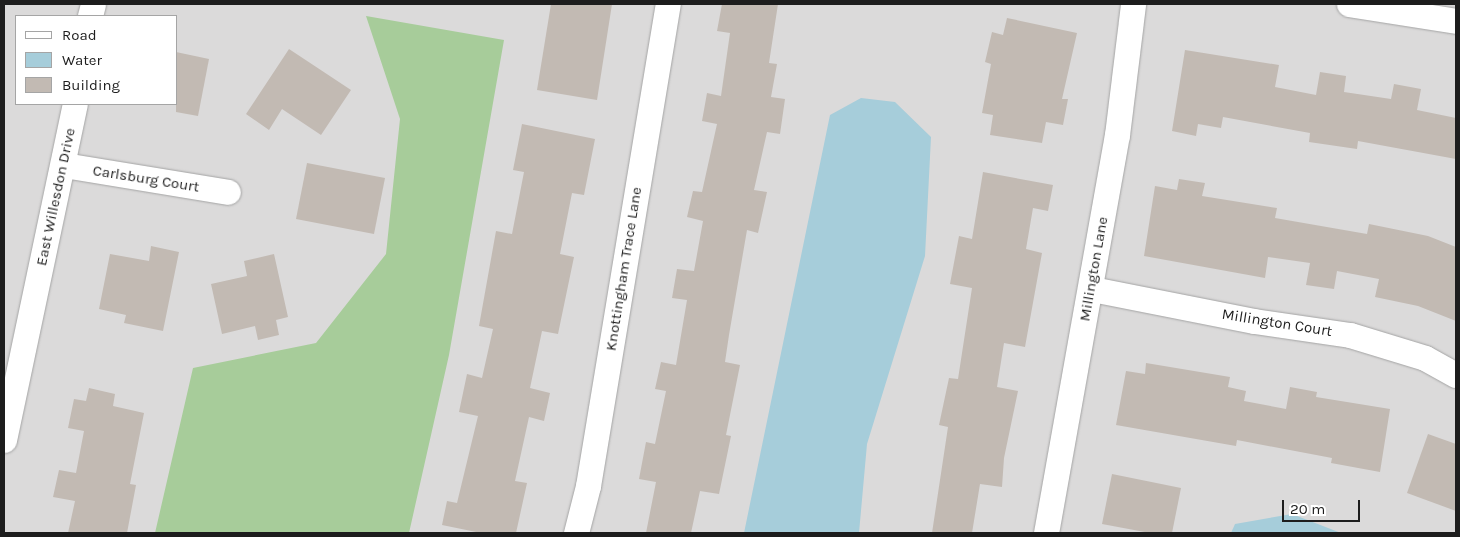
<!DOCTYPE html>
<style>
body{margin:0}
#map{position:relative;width:1460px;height:537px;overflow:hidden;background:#eeebe3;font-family:Karla,sans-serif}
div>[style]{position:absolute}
.residential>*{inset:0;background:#dbdada}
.forest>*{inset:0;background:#a7cc9a}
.water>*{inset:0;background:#a6cdda}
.building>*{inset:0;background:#c2bab3}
.roads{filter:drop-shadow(0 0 1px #a4a4a4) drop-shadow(0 0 1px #a4a4a4)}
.street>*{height:25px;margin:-12.5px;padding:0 12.5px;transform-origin:12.5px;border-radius:12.5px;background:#fff}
span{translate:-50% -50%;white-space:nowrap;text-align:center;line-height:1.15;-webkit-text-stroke:4.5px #fff;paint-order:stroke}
.street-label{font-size:15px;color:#1d1d1d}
.frame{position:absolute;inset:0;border:5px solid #1d1d1d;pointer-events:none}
.legend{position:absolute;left:15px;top:15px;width:162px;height:90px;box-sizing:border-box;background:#fff;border:1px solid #a5a5a5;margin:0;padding:6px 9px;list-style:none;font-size:15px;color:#1d1d1d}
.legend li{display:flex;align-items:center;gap:10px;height:25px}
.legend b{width:25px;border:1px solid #a5a5a5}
.scale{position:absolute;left:1282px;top:500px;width:78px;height:22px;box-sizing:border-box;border:2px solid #1d1d1d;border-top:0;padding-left:6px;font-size:15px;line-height:18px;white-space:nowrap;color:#1d1d1d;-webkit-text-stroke:4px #fff;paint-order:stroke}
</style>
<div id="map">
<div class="residential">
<div style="clip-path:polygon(evenodd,4px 4px,1456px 4px,1456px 533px,4px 533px,4px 4px,16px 16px,176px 16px,176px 104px,16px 104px,16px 16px)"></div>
</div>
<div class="forest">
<div style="clip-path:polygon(366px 16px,504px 40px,449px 355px,409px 533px,155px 533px,193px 368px,316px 343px,386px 254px,400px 119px)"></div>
</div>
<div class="water">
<div style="clip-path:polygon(861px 98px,895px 102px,931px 137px,925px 256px,867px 444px,859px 533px,744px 533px,830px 115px)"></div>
<div style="clip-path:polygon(1292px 514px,1341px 533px,1231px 533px,1235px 524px)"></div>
</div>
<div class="building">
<div style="clip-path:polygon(551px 4px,612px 4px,597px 100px,537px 90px)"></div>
<div style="clip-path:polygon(722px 4px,778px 4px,769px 63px,777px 64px,771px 97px,785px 99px,780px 134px,767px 132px,754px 190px,767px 192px,758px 233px,747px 230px,729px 335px,725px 362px,740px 365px,726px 435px,731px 436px,719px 494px,700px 491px,691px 533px,646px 533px,656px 482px,639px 479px,646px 442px,655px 444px,666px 391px,655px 389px,661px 362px,676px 365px,687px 300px,672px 298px,677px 269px,694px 271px,703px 221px,687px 217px,693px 191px,702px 192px,717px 124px,702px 121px,707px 93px,721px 96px,730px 33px,717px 31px)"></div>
<div style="clip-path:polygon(1007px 18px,1077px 33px,1062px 99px,1068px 99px,1063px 125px,1046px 122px,1042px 143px,990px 135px,993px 115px,982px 113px,991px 64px,985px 62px,992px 32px,1003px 35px)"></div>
<div style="clip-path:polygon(289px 49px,351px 90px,321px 135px,282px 109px,269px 130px,246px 114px)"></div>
<div style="clip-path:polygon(1185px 50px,1279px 65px,1275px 87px,1316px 95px,1320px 72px,1346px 76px,1344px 92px,1391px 99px,1394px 84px,1421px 89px,1417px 110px,1456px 118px,1456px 159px,1358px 141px,1357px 149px,1309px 142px,1310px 133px,1223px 117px,1221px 128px,1198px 124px,1196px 136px,1172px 131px)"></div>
<div style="clip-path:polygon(176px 52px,209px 59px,198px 116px,176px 112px)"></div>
<div style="clip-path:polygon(522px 124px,595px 139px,584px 195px,572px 193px,560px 254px,574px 257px,558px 334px,542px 331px,530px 388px,550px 393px,544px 421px,529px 417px,515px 481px,527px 483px,516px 533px,481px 533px,442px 525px,447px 501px,457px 503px,478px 416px,459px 412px,467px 374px,482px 378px,493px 329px,479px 326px,496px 231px,512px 234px,524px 172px,513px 170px)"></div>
<div style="clip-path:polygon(307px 163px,385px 178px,374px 234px,296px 219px)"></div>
<div style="clip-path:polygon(983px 172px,1053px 185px,1048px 211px,1033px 208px,1026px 249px,1042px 253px,1025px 347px,1004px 343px,997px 387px,1018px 391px,1004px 458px,1002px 487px,980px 484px,972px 533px,932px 533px,948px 427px,939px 425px,949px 378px,958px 379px,972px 288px,950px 284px,959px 236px,972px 239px)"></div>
<div style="clip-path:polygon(1179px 179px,1205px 183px,1202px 196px,1277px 208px,1275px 218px,1367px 234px,1369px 224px,1428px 236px,1456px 247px,1456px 321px,1418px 306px,1375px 297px,1379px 279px,1337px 271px,1334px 289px,1306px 285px,1310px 263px,1268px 257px,1265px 278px,1144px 256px,1155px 186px,1177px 190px)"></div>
<div style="clip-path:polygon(151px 246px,179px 252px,163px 331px,124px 323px,126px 315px,99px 309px,110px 254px,149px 261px)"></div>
<div style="clip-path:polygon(274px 254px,288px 317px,276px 320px,279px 335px,258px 340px,255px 326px,222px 334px,211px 284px,247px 276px,244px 261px)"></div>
<div style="clip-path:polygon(1146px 363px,1230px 377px,1228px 387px,1246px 391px,1244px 401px,1286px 409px,1290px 387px,1317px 392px,1316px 397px,1390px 409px,1380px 472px,1331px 463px,1332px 458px,1237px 440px,1236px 446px,1116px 425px,1126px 371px,1145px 374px)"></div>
<div style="clip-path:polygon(89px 388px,115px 394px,113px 406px,144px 413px,130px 484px,136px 485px,127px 533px,68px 533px,75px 501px,53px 497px,59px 470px,76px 473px,84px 431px,68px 428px,74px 399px,86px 401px)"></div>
<div style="clip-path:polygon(1428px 434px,1456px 444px,1456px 511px,1407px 493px)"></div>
<div style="clip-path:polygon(1112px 474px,1181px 488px,1172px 533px,1150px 533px,1102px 524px)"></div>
</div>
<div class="roads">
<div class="street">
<div style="left:1349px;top:4px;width:108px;rotate:9deg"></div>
<div style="left:90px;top:16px;width:12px;rotate:-76deg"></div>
<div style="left:64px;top:165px;width:166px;rotate:9.3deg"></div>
<div style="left:1092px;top:289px;width:165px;rotate:11.2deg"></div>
<div style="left:1254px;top:321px;width:97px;rotate:8.3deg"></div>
<div style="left:1350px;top:335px;width:78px;rotate:17deg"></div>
<div style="left:1425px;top:358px;width:35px;rotate:29deg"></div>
<div style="left:4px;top:440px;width:343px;rotate:-78.1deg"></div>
<div style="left:576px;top:533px;width:49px;rotate:-75.7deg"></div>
<div style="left:588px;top:486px;width:489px;rotate:-80.6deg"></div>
<div style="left:1046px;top:533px;width:404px;rotate:-79.9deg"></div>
<div style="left:1117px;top:135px;width:132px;rotate:-83deg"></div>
</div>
</div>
<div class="street-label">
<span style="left:146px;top:179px;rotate:9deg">Carlsburg Court</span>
<span style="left:56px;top:197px;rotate:-78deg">East Willesdon Drive</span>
<span style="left:624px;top:269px;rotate:-81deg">Knottingham Trace Lane</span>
<span style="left:1094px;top:269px;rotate:-80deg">Millington Lane</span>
<span style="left:1277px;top:323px;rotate:9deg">Millington Court</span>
</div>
<div class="frame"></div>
<ul class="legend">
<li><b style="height:6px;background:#fff"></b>Road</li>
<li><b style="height:14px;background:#a6cdda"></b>Water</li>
<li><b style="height:14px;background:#c2bab3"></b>Building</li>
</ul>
<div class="scale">20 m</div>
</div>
